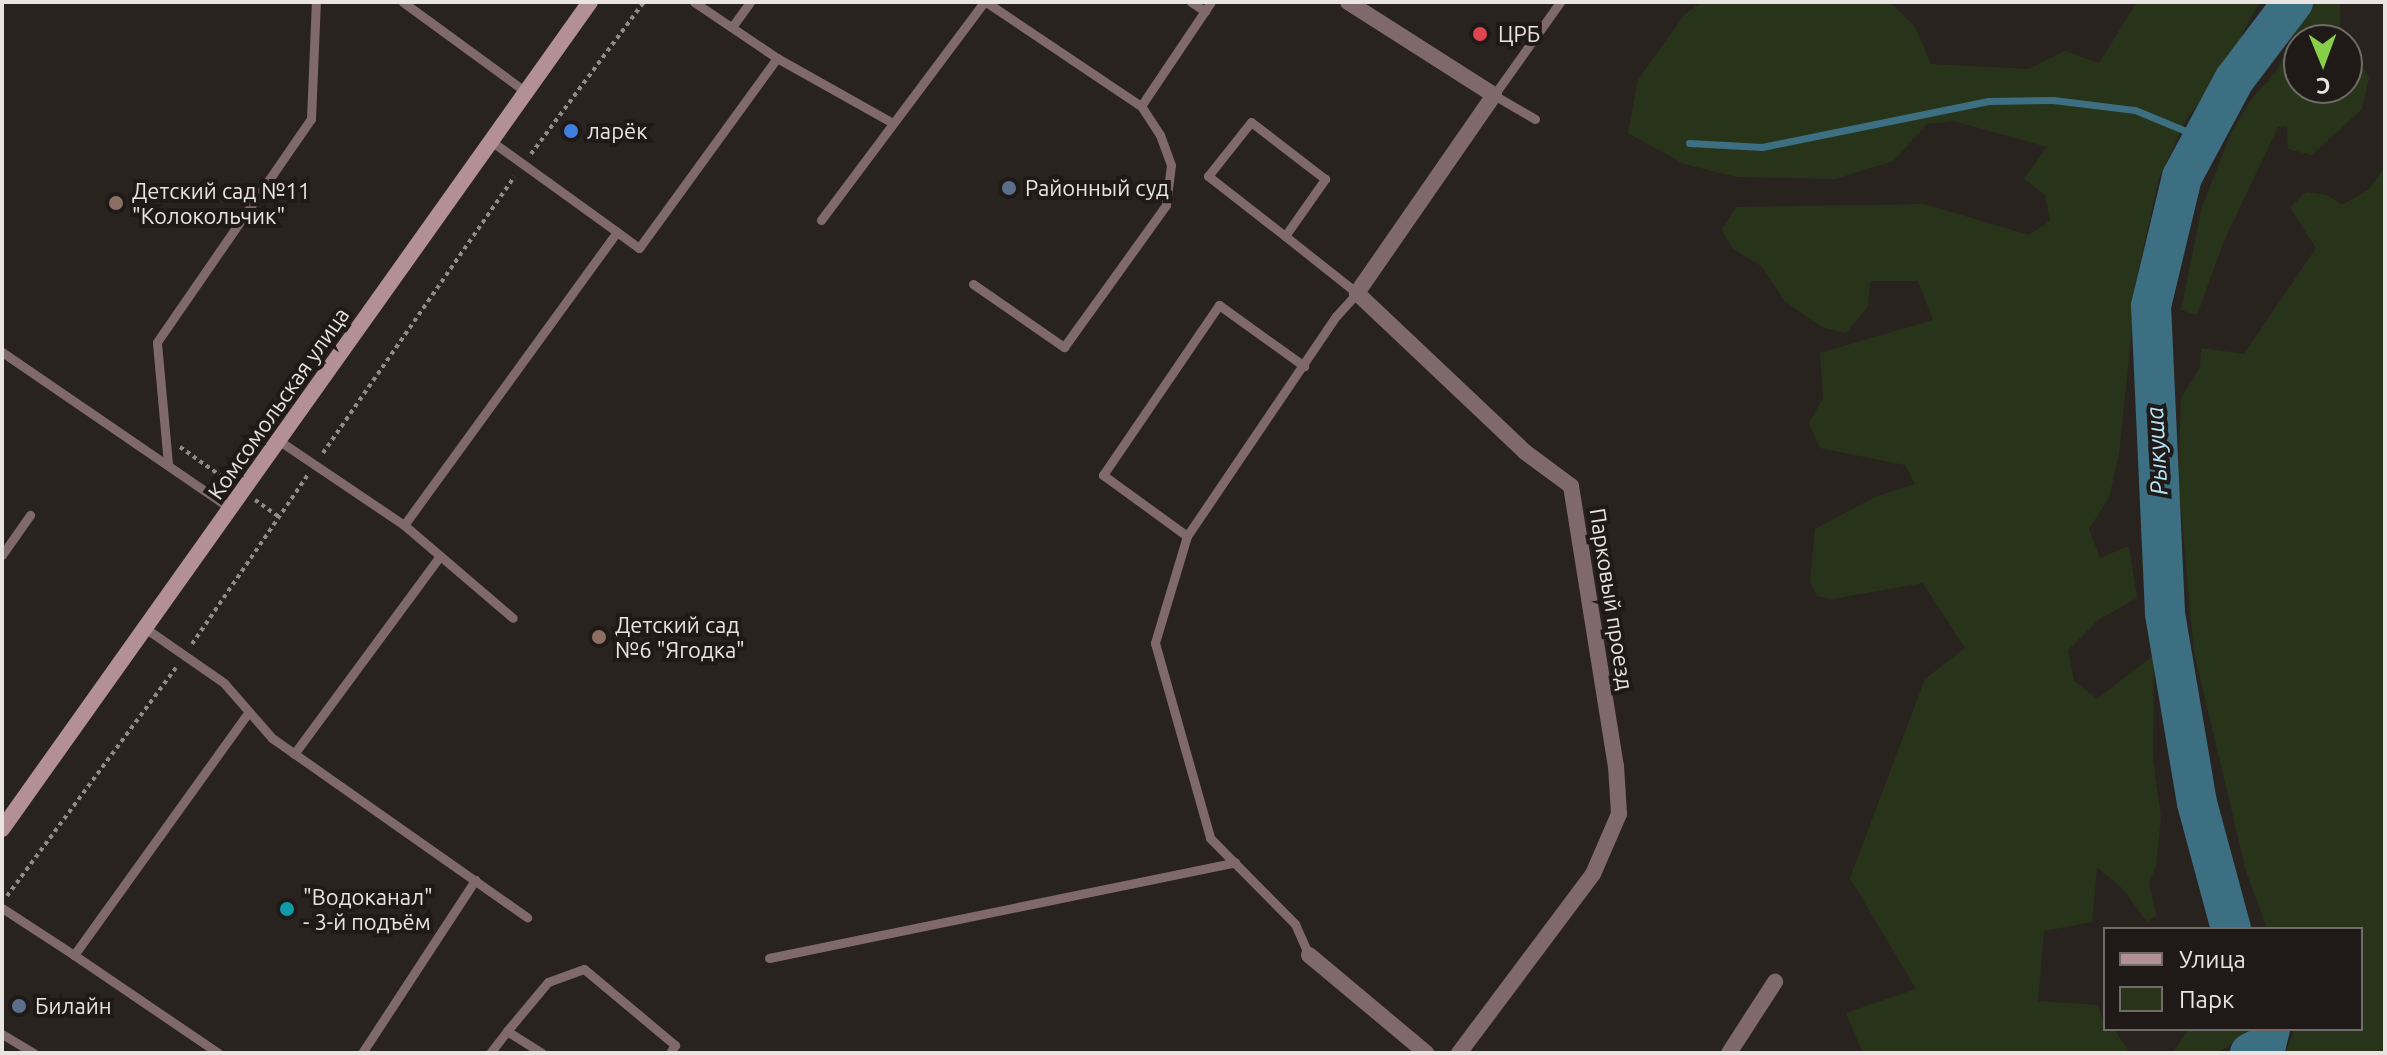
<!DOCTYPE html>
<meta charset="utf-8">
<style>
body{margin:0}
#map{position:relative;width:2387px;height:1055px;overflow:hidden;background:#292320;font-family:Ubuntu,sans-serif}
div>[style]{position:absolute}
.green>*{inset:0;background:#28341a}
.stream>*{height:7px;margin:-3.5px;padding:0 3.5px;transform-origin:3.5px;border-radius:3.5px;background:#3d6f83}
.river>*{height:40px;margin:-20px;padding:0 20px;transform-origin:20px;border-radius:20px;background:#3d6f83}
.path>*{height:4px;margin-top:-2px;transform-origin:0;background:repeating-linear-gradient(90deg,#908b88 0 4px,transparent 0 8px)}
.lane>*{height:9px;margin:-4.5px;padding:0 4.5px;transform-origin:4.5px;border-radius:4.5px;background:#7f696c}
.street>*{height:16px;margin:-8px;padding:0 8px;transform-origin:8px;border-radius:8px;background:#7f696c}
.secondary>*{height:16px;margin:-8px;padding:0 8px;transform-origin:8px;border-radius:8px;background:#b29095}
.dots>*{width:22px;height:22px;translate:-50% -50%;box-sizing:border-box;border:4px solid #1f1a17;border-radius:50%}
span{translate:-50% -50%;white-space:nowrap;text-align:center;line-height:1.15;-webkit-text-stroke:8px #1f1a17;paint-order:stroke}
.poi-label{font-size:22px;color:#e8e4e2}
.left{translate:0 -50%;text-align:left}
.street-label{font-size:22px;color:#e8e4e2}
.water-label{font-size:24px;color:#b5e3f8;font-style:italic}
.frame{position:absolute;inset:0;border:4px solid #e8e4e2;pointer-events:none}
.legend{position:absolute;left:2103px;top:927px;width:260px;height:104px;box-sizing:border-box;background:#1f1a17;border:2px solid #6f6b68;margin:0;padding:10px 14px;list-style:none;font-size:24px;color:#e8e4e2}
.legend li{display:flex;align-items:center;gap:16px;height:40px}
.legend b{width:40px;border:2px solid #6f6b68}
.north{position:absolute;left:2283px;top:24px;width:80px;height:80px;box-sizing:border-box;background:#1f1a17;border:2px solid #6f6b68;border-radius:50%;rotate:179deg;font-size:22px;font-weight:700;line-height:32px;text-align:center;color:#e8e4e2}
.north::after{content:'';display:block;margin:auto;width:28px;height:36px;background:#87cf4a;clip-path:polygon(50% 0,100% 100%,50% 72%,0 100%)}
</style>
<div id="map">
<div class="green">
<div style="clip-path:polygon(1702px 2px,1890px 2px,1915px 27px,1931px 64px,2029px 69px,2065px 51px,2099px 63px,2137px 2px,2259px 2px,2224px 70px,2186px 120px,2159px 178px,2138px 271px,2119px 454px,2109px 498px,2089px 529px,2100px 558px,2129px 546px,2137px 598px,2098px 620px,2068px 650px,2074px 681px,2097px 699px,2154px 655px,2153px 760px,2161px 817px,2156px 866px,2149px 882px,2156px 915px,2147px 922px,2124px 890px,2097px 867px,2092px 922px,2044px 931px,2038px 1001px,2098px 1005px,2105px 1029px,2114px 1029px,2130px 1053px,1863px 1053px,1846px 1013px,1916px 989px,1850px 878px,1925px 679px,1965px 648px,1923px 583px,1832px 599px,1817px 596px,1810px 581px,1815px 529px,1875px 497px,1915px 484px,1905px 465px,1820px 448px,1809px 423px,1823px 398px,1820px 353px,1933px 320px,1918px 281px,1870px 281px,1868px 306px,1846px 333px,1822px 327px,1786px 302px,1761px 266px,1732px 248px,1722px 230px,1736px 207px,1924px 204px,2029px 235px,2050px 221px,2045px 195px,2024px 179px,2047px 147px,1954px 121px,1927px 124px,1893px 161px,1835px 179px,1737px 177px,1684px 164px,1628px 133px,1638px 80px,1685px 14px)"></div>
<div style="clip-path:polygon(2310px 2px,2340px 2px,2340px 28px,2347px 40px,2299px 40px,2299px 88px,2347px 88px,2347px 40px,2369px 78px,2362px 109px,2312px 155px,2288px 149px,2287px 126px,2278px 127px,2224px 241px,2197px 315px,2181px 310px,2202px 207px,2231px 133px,2252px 98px,2276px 72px)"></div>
<div style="clip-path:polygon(2385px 167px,2385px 1053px,2285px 1053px,2295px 1029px,2361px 1029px,2361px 929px,2267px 929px,2246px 871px,2194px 652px,2178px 476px,2181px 398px,2200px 368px,2201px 348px,2244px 354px,2316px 248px,2290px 208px,2306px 192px,2327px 195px,2342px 205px,2368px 190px)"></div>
<div style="clip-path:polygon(2188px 1029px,2251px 1029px,2218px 1053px,2173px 1053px)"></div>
</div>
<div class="stream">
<div style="left:1689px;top:143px;width:73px;rotate:3.1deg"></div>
<div style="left:1762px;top:147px;width:231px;rotate:-11.5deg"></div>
<div style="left:1988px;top:101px;width:65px;rotate:-0.9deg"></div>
<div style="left:2053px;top:100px;width:83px;rotate:7deg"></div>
<div style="left:2135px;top:110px;width:74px;rotate:22.4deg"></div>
</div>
<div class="river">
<div style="left:2231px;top:929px;width:131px;rotate:-105.1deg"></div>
<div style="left:2197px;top:803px;width:193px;rotate:-99.6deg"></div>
<div style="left:2165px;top:613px;width:307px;rotate:-92.6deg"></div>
<div style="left:2151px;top:306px;width:133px;rotate:-76.5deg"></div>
<div style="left:2182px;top:177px;width:110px;rotate:-61.8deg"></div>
<div style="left:2234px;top:80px;width:98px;rotate:-52.9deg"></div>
<div style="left:2250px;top:1053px;width:18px;rotate:-27deg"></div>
<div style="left:2266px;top:1045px;width:16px;rotate:-76deg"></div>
</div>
<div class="path">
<div style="left:531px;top:154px;width:189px;rotate:-53.4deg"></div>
<div style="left:180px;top:447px;width:59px;rotate:35.3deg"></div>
<div style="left:323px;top:453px;width:336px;rotate:-55.3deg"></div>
<div style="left:255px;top:500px;width:29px;rotate:35deg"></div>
<div style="left:192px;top:644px;width:204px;rotate:-55.6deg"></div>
<div style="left:7px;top:896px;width:284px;rotate:-53.5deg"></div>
</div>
<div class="lane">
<div style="left:403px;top:2px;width:152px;rotate:36.2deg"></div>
<div style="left:986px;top:2px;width:187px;rotate:33.9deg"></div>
<div style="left:1141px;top:106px;width:125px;rotate:-56.1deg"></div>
<div style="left:1191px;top:2px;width:17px;rotate:33deg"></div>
<div style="left:732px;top:27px;width:31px;rotate:-54deg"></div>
<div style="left:777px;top:58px;width:133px;rotate:29.3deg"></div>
<div style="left:1535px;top:119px;width:48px;rotate:-149.7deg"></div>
<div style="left:1494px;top:95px;width:114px;rotate:-54.6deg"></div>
<div style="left:491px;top:141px;width:155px;rotate:35.8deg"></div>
<div style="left:821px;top:220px;width:272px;rotate:-53.2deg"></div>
<div style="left:1285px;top:236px;width:70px;rotate:-54.9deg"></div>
<div style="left:1325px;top:179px;width:93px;rotate:-142.4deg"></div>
<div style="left:1251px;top:122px;width:69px;rotate:128.5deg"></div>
<div style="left:1208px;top:176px;width:98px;rotate:37.9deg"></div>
<div style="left:1285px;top:236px;width:92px;rotate:38.4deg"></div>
<div style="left:1357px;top:293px;width:31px;rotate:132deg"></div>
<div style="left:1336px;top:316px;width:266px;rotate:124.1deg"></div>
<div style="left:1187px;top:536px;width:112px;rotate:106.7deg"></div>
<div style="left:1155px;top:643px;width:203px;rotate:74.2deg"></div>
<div style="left:1210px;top:838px;width:121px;rotate:45.3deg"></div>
<div style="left:1295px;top:924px;width:34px;rotate:66deg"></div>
<div style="left:973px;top:284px;width:111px;rotate:34.7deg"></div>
<div style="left:1064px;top:347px;width:175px;rotate:-54.3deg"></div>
<div style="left:1166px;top:205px;width:40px;rotate:-82.9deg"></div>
<div style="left:1171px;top:165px;width:32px;rotate:-110deg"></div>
<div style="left:1160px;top:135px;width:35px;rotate:-123deg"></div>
<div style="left:2px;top:352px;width:276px;rotate:34.4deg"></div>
<div style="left:278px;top:440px;width:152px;rotate:34deg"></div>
<div style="left:404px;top:525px;width:362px;rotate:-54deg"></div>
<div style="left:617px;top:232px;width:27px;rotate:36deg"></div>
<div style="left:639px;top:248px;width:235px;rotate:-54deg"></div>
<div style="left:777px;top:58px;width:100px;rotate:-146deg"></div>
<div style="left:168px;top:464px;width:122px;rotate:-95.2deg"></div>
<div style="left:157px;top:342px;width:271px;rotate:-55.4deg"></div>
<div style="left:311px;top:119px;width:117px;rotate:-87.6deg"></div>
<div style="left:404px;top:525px;width:143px;rotate:40.5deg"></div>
<div style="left:1187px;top:536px;width:104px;rotate:-144deg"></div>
<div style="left:1103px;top:475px;width:206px;rotate:-55.7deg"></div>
<div style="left:1219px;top:305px;width:105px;rotate:35.7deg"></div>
<div style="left:2px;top:555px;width:49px;rotate:-55deg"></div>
<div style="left:145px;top:628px;width:96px;rotate:34.8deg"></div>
<div style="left:224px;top:683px;width:73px;rotate:48.9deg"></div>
<div style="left:272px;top:738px;width:312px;rotate:35.1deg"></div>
<div style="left:294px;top:754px;width:246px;rotate:-53.6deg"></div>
<div style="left:2px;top:908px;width:86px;rotate:33.1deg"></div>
<div style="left:74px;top:955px;width:297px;rotate:-54.3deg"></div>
<div style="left:74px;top:955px;width:174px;rotate:34.2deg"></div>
<div style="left:769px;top:958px;width:476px;rotate:-11.6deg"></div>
<div style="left:507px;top:1031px;width:64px;rotate:-50.1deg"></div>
<div style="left:548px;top:982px;width:38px;rotate:-20deg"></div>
<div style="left:584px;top:969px;width:119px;rotate:39.9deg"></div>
<div style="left:675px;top:1045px;width:9px;rotate:122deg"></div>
<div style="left:2px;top:1034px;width:37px;rotate:31deg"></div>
<div style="left:362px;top:1053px;width:207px;rotate:-56.8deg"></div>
<div style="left:490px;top:1053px;width:28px;rotate:-52deg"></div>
<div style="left:507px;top:1031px;width:41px;rotate:32.2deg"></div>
</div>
<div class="street">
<div style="left:1348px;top:2px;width:173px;rotate:32.5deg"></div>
<div style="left:1494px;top:95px;width:241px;rotate:124.7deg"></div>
<div style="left:1357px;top:293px;width:231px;rotate:43.4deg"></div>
<div style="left:1525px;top:452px;width:57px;rotate:36.5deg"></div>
<div style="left:1571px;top:486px;width:284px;rotate:80.9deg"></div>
<div style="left:1616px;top:766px;width:48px;rotate:86.4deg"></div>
<div style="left:1619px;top:814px;width:65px;rotate:113.4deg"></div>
<div style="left:1593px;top:874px;width:224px;rotate:126.8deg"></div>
<div style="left:1309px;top:955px;width:153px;rotate:39.9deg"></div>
<div style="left:1729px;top:1053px;width:85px;rotate:-57.1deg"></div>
</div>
<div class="secondary">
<div style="left:2px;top:829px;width:1015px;rotate:-54.59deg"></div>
</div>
<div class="dots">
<div style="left:1480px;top:34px;background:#e0444e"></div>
<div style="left:571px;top:131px;background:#3f7fe0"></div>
<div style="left:1009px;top:188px;background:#5c6f8a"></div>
<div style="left:116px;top:203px;background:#8d6e63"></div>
<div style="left:599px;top:637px;background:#8d6e63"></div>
<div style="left:287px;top:909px;background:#0f9aa8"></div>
<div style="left:19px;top:1006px;background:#5c6f8a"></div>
</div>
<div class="poi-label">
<span class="left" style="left:1498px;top:34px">ЦРБ</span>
<span class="left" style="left:587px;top:131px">ларёк</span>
<span class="left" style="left:1025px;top:188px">Районный суд</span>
<span class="left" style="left:132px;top:203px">Детский сад №11<br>"Колокольчик"</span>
<span class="left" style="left:615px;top:637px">Детский сад<br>№6 "Ягодка"</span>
<span class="left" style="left:303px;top:909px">"Водоканал"<br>- 3-й подъём</span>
<span class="left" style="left:35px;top:1006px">Билайн</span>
</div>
<div class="street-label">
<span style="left:278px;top:403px;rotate:-55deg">Комсомольская улица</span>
<span style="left:1612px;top:599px;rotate:81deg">Парковый проезд</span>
</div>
<div class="water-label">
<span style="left:2157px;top:451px;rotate:-93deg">Рыкуша</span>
</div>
<div class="frame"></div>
<ul class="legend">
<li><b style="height:10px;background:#b29095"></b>Улица</li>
<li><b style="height:22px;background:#28341a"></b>Парк</li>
</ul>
<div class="north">С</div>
</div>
